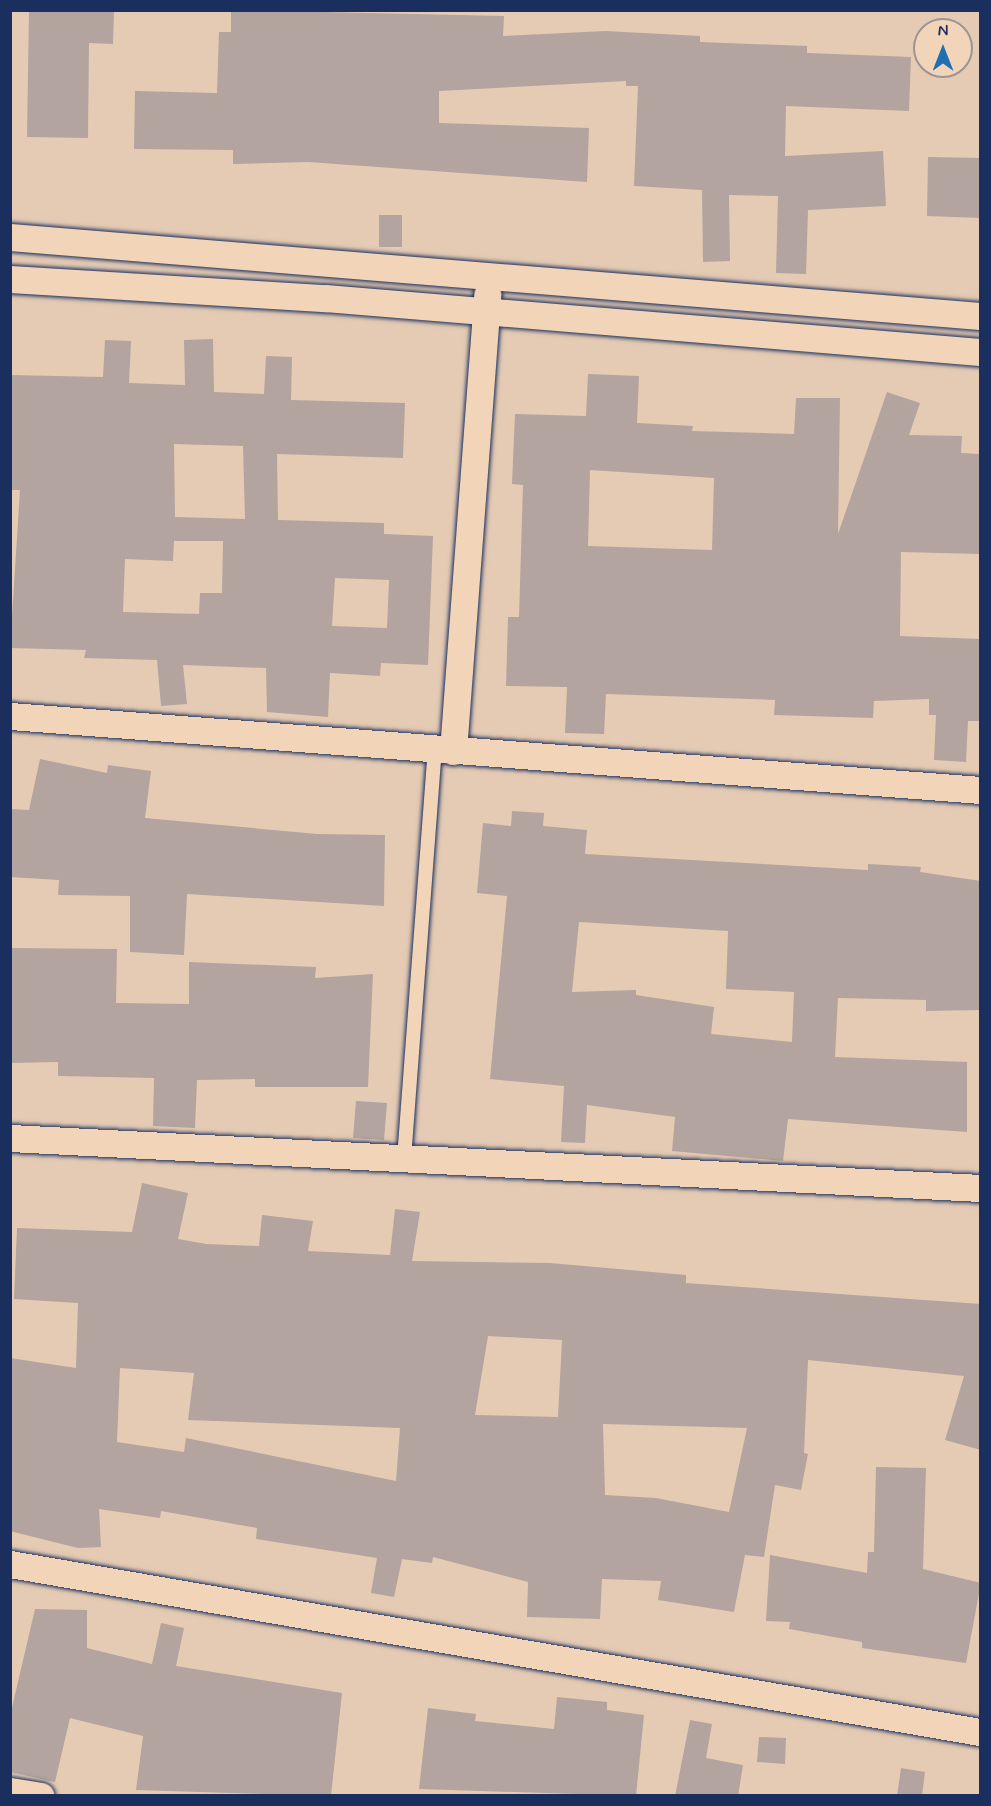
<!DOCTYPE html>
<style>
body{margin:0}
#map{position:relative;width:991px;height:1806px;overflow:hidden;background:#e5cbb4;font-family:Mynerve,sans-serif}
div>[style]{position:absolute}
.building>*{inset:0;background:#b3a49f}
.roads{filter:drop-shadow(0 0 2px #1b2f5e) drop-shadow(0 0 2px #1b2f5e)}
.service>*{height:14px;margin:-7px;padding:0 7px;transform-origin:7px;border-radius:7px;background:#f2d5b9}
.minor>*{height:27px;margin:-13.5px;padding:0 13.5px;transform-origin:13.5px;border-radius:13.5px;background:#f2d5b9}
span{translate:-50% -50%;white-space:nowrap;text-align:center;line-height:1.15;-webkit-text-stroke:4.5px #f2d5b9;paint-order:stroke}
.frame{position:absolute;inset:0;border:12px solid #1b2f5e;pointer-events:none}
.north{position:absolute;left:913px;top:18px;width:60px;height:60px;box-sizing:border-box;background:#f2d5b9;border:2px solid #9c9395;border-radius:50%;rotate:0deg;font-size:16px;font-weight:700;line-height:24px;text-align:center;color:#1b2f5e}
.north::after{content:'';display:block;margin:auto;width:21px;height:27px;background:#1f6fb2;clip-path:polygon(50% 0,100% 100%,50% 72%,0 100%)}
</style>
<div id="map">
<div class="building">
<div style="clip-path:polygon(29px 10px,114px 10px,113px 44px,89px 43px,88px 138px,27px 137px)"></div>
<div style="clip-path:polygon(231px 10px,504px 16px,503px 36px,605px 31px,700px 36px,700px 42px,807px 46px,807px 53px,911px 57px,909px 111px,786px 106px,785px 156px,883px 151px,886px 206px,808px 210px,806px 274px,776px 273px,778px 196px,729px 195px,730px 261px,703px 262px,702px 190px,634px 186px,638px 86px,626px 86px,626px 81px,439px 91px,439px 123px,589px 128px,587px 182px,308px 162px,233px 164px,233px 150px,134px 149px,135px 91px,217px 93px,219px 32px,231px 32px)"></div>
<div style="clip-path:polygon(928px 157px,981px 158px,981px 218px,927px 216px)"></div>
<div style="clip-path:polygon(379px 215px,402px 215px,402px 247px,379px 247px)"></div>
<div style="clip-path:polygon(evenodd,213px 339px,214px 392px,264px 394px,266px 356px,292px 357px,291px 400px,405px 403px,403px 458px,277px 454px,278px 520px,384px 523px,384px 534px,433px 536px,428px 665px,381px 663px,380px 676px,330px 673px,328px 717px,267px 712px,266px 668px,183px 665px,187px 704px,161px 706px,157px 660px,84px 658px,86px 650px,10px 648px,20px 490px,10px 490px,10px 375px,103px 377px,105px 340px,131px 341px,129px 383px,185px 385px,184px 340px,213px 339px,174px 444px,243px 446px,245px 519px,175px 517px,174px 444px,213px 339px,174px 541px,223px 541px,222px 593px,200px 593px,199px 614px,123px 612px,125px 559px,173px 561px,174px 541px,213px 339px,335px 578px,389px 580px,387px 628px,332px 626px,335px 578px)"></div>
<div style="clip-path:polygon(evenodd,588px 374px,639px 376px,637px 423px,693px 426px,692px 431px,794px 434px,796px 398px,840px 398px,838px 534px,887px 392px,920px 403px,909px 435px,962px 436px,961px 453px,981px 454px,981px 554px,901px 552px,900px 636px,981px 639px,981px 721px,968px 721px,966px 762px,934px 760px,936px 715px,929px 715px,929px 699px,874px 701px,873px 718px,774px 715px,775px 700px,606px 694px,604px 734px,565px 733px,567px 687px,506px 686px,508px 617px,519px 617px,523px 485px,512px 484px,515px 414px,586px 416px,588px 374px,590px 470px,714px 478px,712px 550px,588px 546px,590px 470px)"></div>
<div style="clip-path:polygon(40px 759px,107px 773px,108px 765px,151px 771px,145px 818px,317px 834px,385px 835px,384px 906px,187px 894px,184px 955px,130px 952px,130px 896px,58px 895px,59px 880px,10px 877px,10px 809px,29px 810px)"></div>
<div style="clip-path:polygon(evenodd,512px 811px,544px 813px,543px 826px,587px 830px,585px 854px,868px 870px,868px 864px,921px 867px,920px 872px,981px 881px,981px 1010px,926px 1011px,926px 1000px,838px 998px,835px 1057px,967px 1062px,967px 1132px,788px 1119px,783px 1161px,672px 1151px,675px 1117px,587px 1105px,585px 1143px,561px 1142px,564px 1086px,490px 1079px,507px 896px,477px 893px,483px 823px,511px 826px,512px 811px,579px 922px,728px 931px,726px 989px,794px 992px,792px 1042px,711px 1034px,714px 1007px,636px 995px,636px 990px,572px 992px,579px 922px)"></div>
<div style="clip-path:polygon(10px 948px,117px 949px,116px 1003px,189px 1004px,189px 962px,316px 967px,315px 978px,373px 974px,368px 1087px,255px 1087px,255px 1079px,197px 1080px,195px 1128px,153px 1126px,154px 1078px,58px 1076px,58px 1062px,10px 1063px)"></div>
<div style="clip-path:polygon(356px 1101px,387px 1103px,384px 1140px,353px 1138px)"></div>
<div style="clip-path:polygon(evenodd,142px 1183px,188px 1193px,178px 1239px,206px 1244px,259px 1246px,262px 1215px,313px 1221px,308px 1251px,390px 1255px,395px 1209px,420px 1212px,412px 1261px,550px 1263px,686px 1275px,686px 1283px,981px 1304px,981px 1450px,945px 1440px,964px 1376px,808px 1360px,804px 1453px,808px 1454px,801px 1490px,775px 1485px,764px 1557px,745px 1555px,734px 1612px,658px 1600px,661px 1581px,602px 1579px,600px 1619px,527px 1617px,528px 1582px,433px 1557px,432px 1563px,402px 1559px,394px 1597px,371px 1593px,377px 1558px,256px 1539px,257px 1528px,161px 1511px,160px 1518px,99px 1509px,101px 1547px,78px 1548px,10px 1531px,10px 1358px,76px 1368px,78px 1303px,14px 1299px,17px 1228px,132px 1232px,142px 1183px,488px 1336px,562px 1340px,558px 1417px,475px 1415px,488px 1336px,142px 1183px,120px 1368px,194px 1373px,188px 1420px,400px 1428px,396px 1481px,186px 1438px,184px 1452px,117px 1442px,120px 1368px,142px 1183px,603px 1424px,747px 1428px,729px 1512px,656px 1498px,605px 1495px,603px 1424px)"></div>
<div style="clip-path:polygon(876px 1467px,926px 1468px,923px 1569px,981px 1583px,966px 1663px,862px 1648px,862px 1642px,789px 1629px,790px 1622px,766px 1621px,770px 1555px,867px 1573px,868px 1552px,874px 1552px)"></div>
<div style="clip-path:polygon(35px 1609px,87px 1610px,87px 1648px,152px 1664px,161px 1623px,184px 1628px,176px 1666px,342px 1693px,331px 1796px,136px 1790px,143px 1736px,70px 1718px,55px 1782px,10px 1772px,10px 1716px)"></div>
<div style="clip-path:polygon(557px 1697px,607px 1702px,607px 1710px,644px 1715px,636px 1796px,419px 1789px,428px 1708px,476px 1714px,475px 1721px,554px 1729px)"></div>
<div style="clip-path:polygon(690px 1720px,712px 1724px,706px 1758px,743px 1765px,738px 1796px,675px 1796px)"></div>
<div style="clip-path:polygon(759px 1737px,786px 1738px,785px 1764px,757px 1762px)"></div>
<div style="clip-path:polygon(901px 1768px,925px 1772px,922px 1796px,897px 1796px)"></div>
</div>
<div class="roads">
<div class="service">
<div style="left:404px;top:1159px;width:410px;rotate:-85.7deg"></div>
</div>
<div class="minor">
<div style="left:10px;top:237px;width:973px;rotate:4.66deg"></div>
<div style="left:10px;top:279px;width:316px;rotate:3.5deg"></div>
<div style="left:325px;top:298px;width:657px;rotate:4.71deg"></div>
<div style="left:10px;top:716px;width:973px;rotate:4.36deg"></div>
<div style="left:453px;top:751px;width:458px;rotate:-85.7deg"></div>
<div style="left:10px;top:1138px;width:971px;rotate:2.95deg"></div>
<div style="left:10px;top:1564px;width:984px;rotate:9.83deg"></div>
<div style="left:10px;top:1791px;width:31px;rotate:9deg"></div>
</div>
</div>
<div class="frame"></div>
<div class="north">N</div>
</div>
